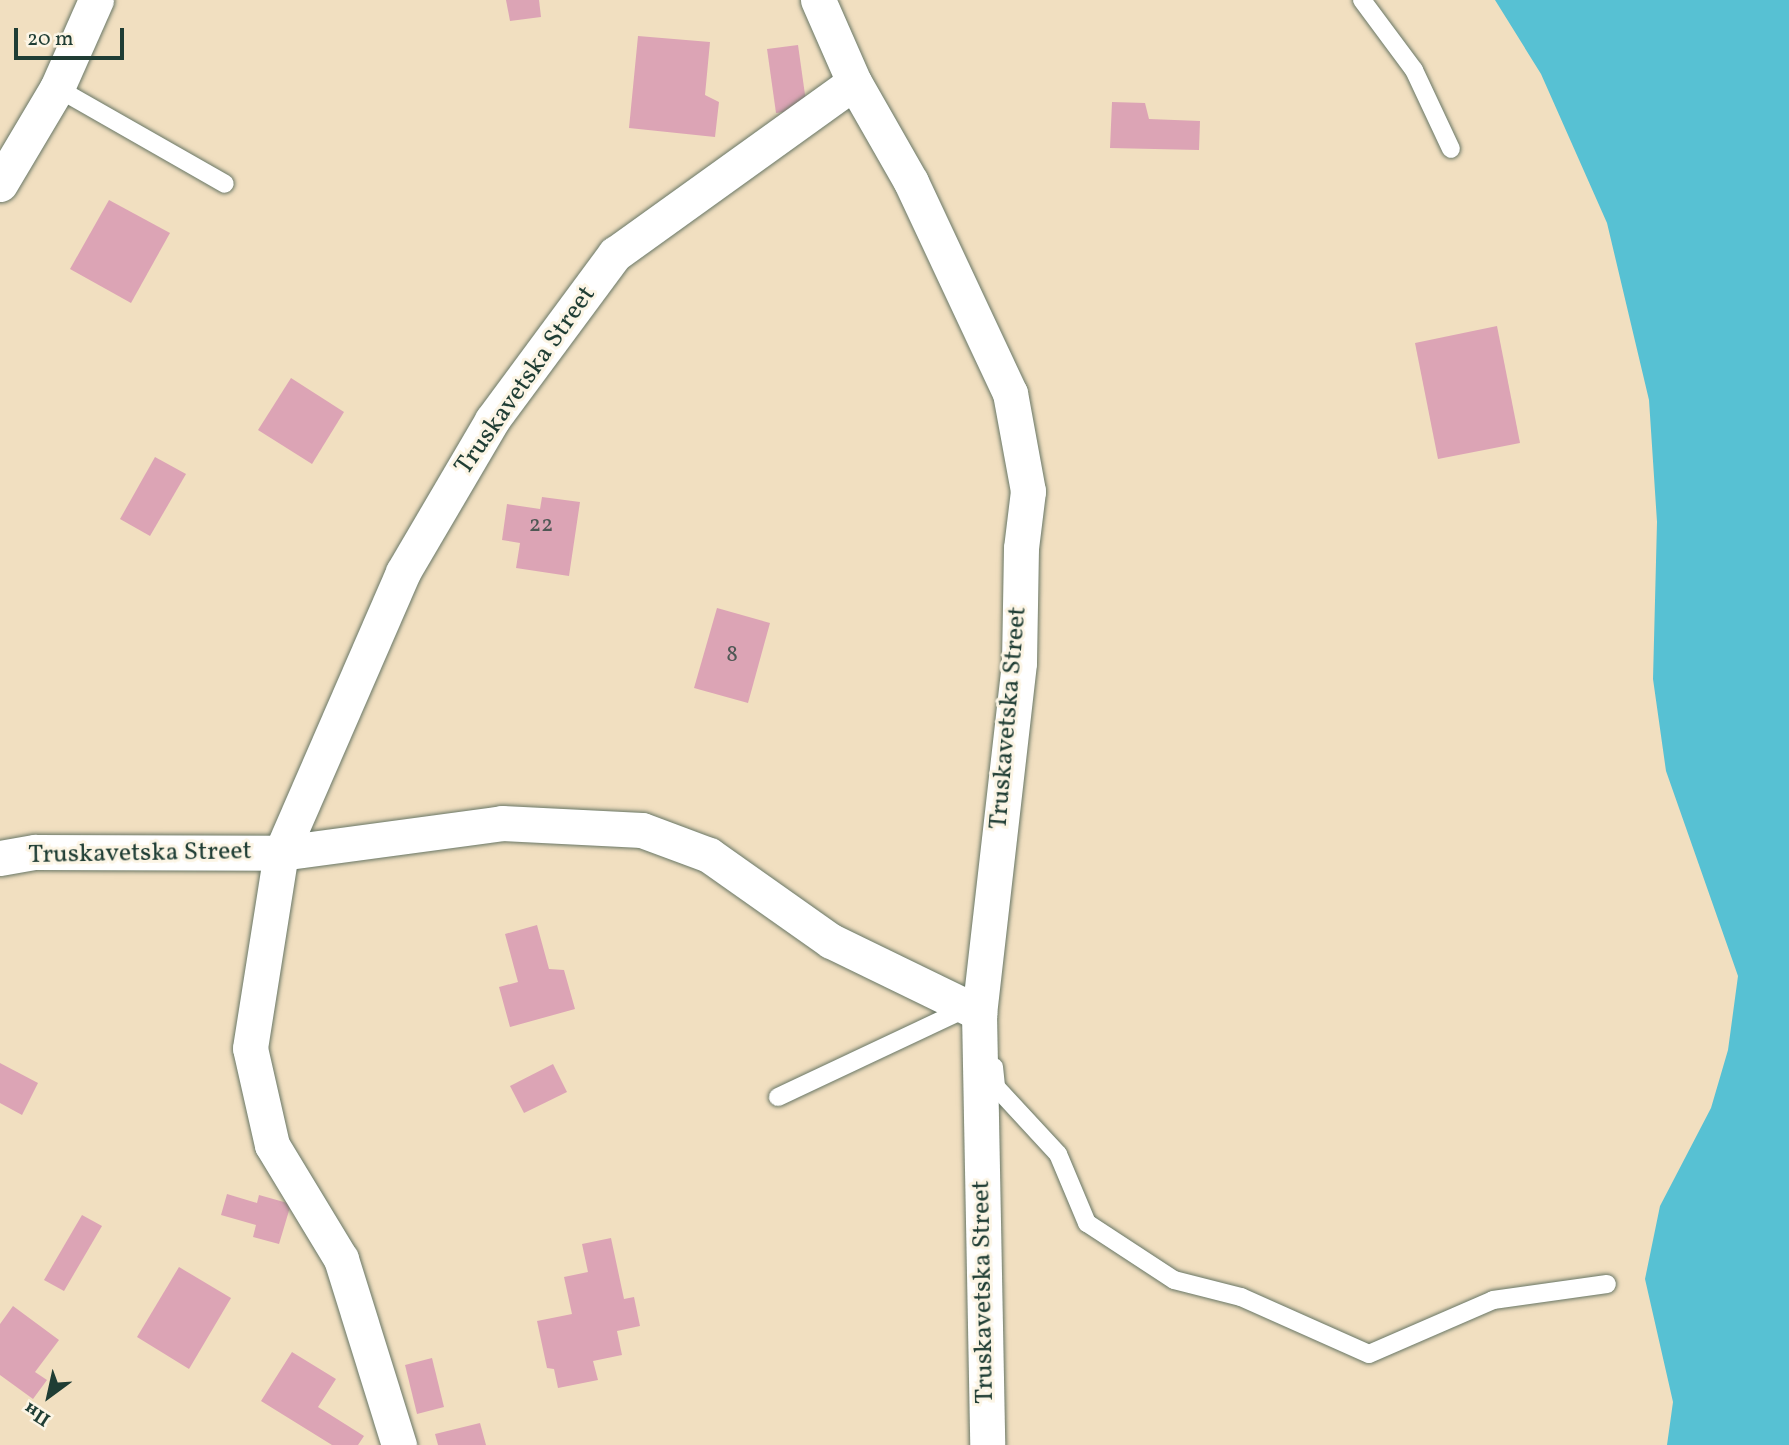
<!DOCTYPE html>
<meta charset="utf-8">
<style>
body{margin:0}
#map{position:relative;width:1789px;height:1445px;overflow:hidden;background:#f1dfc0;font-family:Vollkorn,serif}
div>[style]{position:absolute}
.water>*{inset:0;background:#57c1d3}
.building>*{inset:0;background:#dca4b5}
.roads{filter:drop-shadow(0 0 2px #687665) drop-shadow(0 0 2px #687665)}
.lane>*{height:18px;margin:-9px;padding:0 9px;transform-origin:9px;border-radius:9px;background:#fff}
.street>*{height:35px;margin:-17.5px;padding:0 17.5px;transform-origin:17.5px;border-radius:17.5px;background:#fff}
span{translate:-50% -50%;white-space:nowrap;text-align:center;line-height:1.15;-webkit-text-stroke:6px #fcf5e5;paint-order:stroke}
.number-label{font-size:23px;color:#4e5754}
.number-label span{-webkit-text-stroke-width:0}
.street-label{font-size:26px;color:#1f3d34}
.north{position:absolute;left:14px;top:1361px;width:70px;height:70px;-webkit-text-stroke:5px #fcf5e5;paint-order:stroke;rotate:213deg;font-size:19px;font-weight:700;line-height:28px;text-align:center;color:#1f3d34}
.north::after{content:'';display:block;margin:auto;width:24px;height:32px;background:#1f3d34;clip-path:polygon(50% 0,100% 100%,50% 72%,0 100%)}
.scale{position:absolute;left:14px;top:28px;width:110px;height:32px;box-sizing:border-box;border:4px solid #1f3d34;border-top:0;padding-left:9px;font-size:21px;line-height:24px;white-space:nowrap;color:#1f3d34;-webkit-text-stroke:5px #fcf5e5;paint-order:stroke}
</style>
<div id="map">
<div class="water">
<div style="clip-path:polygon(1495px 0,1789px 0,1789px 1445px,1667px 1445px,1673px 1402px,1645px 1279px,1660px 1206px,1711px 1108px,1728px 1050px,1738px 976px,1666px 771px,1653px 679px,1657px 522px,1649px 400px,1607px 223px,1541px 74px)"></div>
</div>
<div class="building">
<div style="clip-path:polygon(506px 0,539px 0,541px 17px,510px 21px)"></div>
<div style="clip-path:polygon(638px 36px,710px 42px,705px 95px,719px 102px,715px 137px,629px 128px)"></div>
<div style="clip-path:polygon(798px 45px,807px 109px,776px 113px,767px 49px)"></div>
<div style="clip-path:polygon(1112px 102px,1145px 103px,1149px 119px,1200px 121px,1199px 150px,1110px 148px)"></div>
<div style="clip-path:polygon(109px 200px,170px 233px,131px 303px,70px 269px)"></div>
<div style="clip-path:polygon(1497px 326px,1520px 443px,1438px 459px,1415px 343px)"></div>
<div style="clip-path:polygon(291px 378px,344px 412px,312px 464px,258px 430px)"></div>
<div style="clip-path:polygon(155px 457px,186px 474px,150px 536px,120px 519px)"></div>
<div style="clip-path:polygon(542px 497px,580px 502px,569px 576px,516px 568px,520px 543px,502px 540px,507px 504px,540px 509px)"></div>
<div style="clip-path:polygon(717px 608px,770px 623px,748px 703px,694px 688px)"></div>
<div style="clip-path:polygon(537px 925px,549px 969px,564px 970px,575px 1009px,510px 1027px,499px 987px,518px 982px,505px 934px)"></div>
<div style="clip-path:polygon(0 1063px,38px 1083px,22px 1115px,0 1103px)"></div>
<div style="clip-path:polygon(553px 1064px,567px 1092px,524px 1113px,510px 1086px)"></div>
<div style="clip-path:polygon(227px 1194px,257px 1203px,259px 1195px,291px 1204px,279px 1244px,253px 1237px,256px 1225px,221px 1215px)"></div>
<div style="clip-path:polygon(82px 1215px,102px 1226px,64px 1291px,44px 1280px)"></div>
<div style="clip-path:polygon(611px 1238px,624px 1299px,634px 1297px,640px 1326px,617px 1331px,622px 1355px,593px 1361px,598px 1380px,558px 1388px,554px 1369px,547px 1368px,537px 1321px,572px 1314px,564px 1277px,588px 1272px,582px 1244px)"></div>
<div style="clip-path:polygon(179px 1267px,231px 1298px,189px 1369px,137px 1337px)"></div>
<div style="clip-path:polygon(13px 1306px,59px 1340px,35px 1372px,47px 1380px,33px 1399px,0 1375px,0 1324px)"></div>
<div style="clip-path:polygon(292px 1352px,336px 1379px,318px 1407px,364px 1436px,358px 1445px,332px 1445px,261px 1401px)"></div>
<div style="clip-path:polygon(432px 1358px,444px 1407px,417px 1414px,405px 1365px)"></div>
<div style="clip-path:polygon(480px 1423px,486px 1445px,438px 1445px,435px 1434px)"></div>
</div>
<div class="roads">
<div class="lane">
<div style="left:1362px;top:0;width:87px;rotate:53.4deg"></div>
<div style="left:1414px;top:70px;width:87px;rotate:64.9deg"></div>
<div style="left:57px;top:88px;width:193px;rotate:29.7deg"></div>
<div style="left:994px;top:1067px;width:20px;rotate:84deg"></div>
<div style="left:996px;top:1087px;width:91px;rotate:47.2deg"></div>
<div style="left:1058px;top:1154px;width:75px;rotate:67.2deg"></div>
<div style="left:1087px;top:1223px;width:104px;rotate:33.2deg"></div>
<div style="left:1174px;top:1280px;width:69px;rotate:14.2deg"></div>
<div style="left:1241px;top:1297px;width:140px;rotate:24deg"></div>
<div style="left:1369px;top:1354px;width:135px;rotate:-23.5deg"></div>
<div style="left:1493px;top:1300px;width:115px;rotate:-8deg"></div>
<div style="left:778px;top:1097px;width:209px;rotate:-25.2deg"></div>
</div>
<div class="street">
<div style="left:818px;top:0;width:90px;rotate:66.3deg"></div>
<div style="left:854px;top:82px;width:115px;rotate:60.3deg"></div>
<div style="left:911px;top:182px;width:233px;rotate:64.9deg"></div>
<div style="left:1010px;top:393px;width:100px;rotate:79.6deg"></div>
<div style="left:1028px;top:491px;width:57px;rotate:97deg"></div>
<div style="left:1021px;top:548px;width:115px;rotate:91deg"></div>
<div style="left:1019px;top:663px;width:352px;rotate:96.5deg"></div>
<div style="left:979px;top:1013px;width:432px;rotate:88.9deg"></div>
<div style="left:0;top:184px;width:112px;rotate:-59.3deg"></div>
<div style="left:57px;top:88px;width:96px;rotate:-66.1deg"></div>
<div style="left:0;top:858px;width:36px;rotate:-10deg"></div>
<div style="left:35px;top:852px;width:246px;rotate:0.2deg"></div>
<div style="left:281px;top:853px;width:223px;rotate:-7.7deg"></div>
<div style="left:502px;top:823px;width:140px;rotate:2.9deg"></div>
<div style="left:642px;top:830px;width:72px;rotate:20.5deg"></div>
<div style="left:709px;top:855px;width:149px;rotate:35.2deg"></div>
<div style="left:831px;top:941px;width:165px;rotate:25.9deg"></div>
<div style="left:399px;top:1445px;width:195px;rotate:-107.3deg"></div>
<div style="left:341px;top:1259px;width:133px;rotate:-121.2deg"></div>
<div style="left:272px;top:1145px;width:99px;rotate:-102.8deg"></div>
<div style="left:250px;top:1048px;width:197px;rotate:-81deg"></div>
<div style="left:281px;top:853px;width:306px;rotate:-66.5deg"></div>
<div style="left:403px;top:572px;width:176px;rotate:-59.6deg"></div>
<div style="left:492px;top:420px;width:207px;rotate:-53.5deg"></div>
<div style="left:615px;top:254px;width:294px;rotate:-35.7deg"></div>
</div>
</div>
<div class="number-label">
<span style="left:541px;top:525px">22</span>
<span style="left:732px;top:655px">8</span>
</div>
<div class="street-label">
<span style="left:526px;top:381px;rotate:-55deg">Truskavetska Street</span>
<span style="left:1009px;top:718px;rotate:-85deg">Truskavetska Street</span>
<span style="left:140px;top:854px;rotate:-1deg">Truskavetska Street</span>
<span style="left:984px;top:1292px;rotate:-91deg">Truskavetska Street</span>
</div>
<div class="north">Пн</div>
<div class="scale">20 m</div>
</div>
